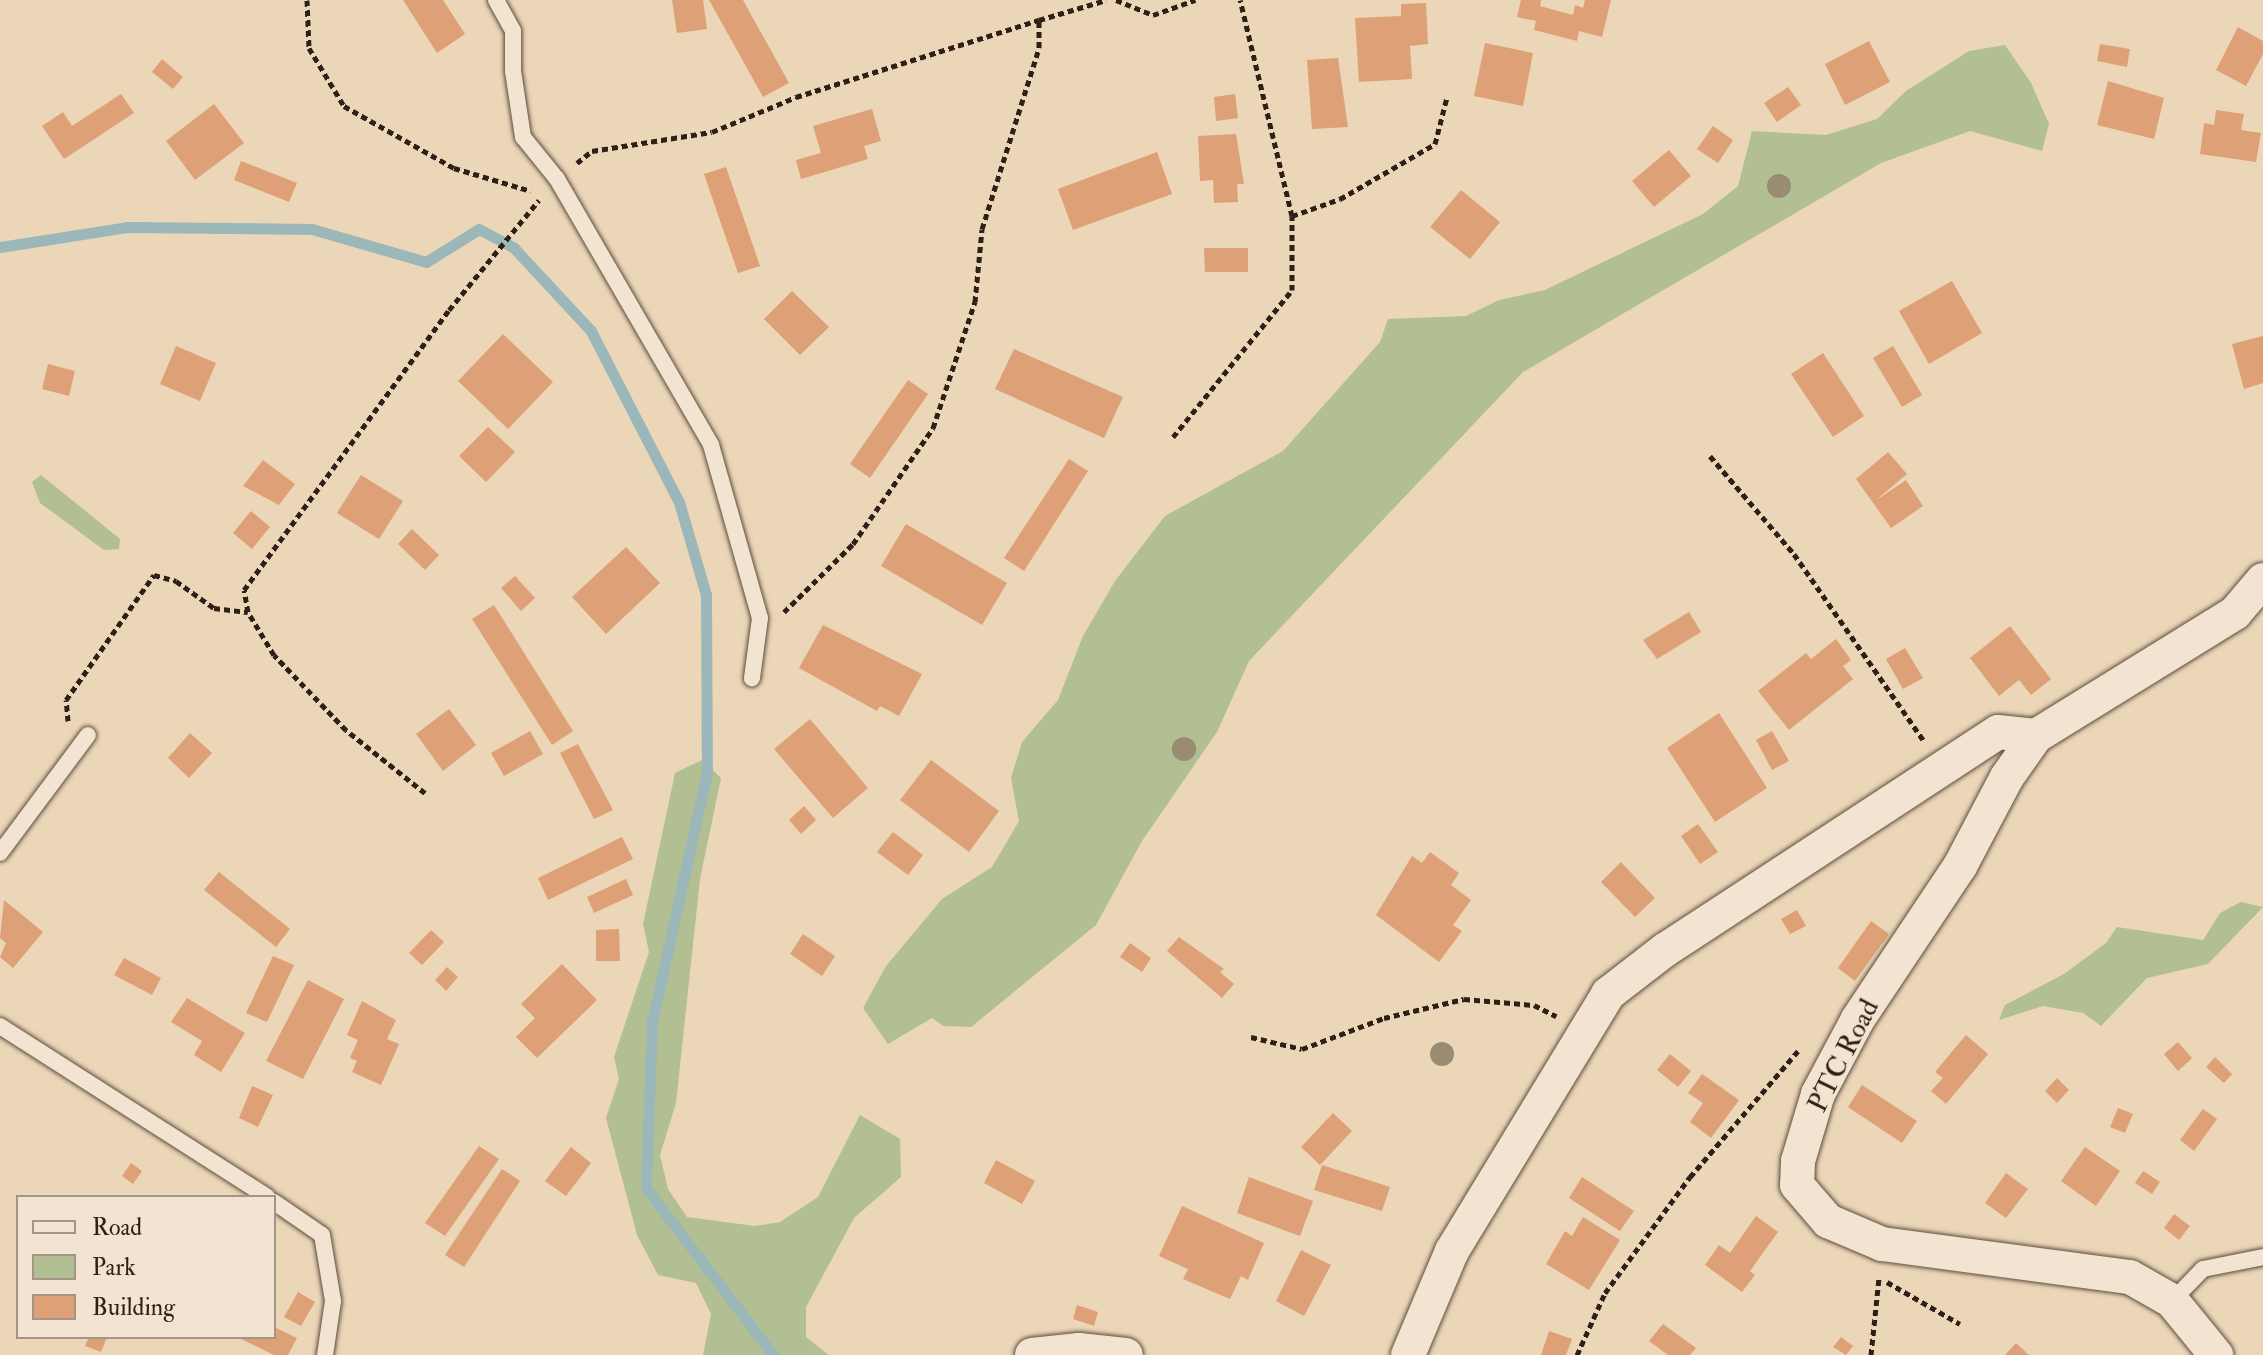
<!DOCTYPE html>
<style>
body{margin:0}
#map{position:relative;width:2263px;height:1355px;overflow:hidden;background:#ebd6b7;font-family:"IM FELL Double Pica",serif}
div>[style]{position:absolute}
.green>*{inset:0;background:#b2bf93}
.stream>*{height:11px;margin:-5.5px;padding:0 5.5px;transform-origin:5.5px;border-radius:5.5px;background:#9cb7b9}
.building>*{inset:0;background:#dea076}
.path>*{height:5px;margin-top:-2.5px;transform-origin:0;background:repeating-linear-gradient(90deg,#2e1f17 0 6px,transparent 0 10px)}
.roads{filter:drop-shadow(0 0 2px #5d4d3f) drop-shadow(0 0 2px #5d4d3f)}
.service>*{height:16px;margin:-8px;padding:0 8px;transform-origin:8px;border-radius:8px;background:#f2e4d0}
.minor>*{height:34px;margin:-17px;padding:0 17px;transform-origin:17px;border-radius:17px;background:#f2e4d0}
.trees>*{width:24px;height:24px;margin:-12px;border-radius:50%;background:#998c73}
span{translate:-50% -50%;white-space:nowrap;text-align:center;line-height:1.15;-webkit-text-stroke:6px #f2e4d0;paint-order:stroke}
.street-label{font-size:28px;color:#2e1f17}
.legend{position:absolute;left:16px;top:1195px;width:260px;height:144px;box-sizing:border-box;background:#f2e4d0;border:2px solid #a49586;margin:0;padding:10px 14px;list-style:none;font-size:24px;color:#2e1f17}
.legend li{display:flex;align-items:center;gap:16px;height:40px}
.legend b{width:40px;border:2px solid #a49586}
</style>
<div id="map">
<div class="green">
<div style="clip-path:polygon(2005px 45px,2031px 83px,2049px 124px,2042px 151px,1970px 131px,1881px 163px,1523px 372px,1249px 661px,1217px 732px,1142px 841px,1096px 925px,971px 1027px,943px 1026px,932px 1018px,888px 1044px,863px 1008px,886px 966px,942px 899px,992px 867px,1019px 821px,1011px 778px,1022px 742px,1058px 700px,1083px 636px,1115px 581px,1165px 516px,1283px 451px,1380px 342px,1388px 319px,1466px 316px,1499px 300px,1545px 290px,1703px 214px,1738px 186px,1752px 131px,1826px 135px,1877px 119px,1906px 91px,1969px 51px)"></div>
<div style="clip-path:polygon(41px 475px,120px 539px,119px 549px,104px 550px,40px 503px,32px 482px)"></div>
<div style="clip-path:polygon(702px 760px,721px 778px,700px 879px,676px 1103px,660px 1155px,668px 1189px,687px 1217px,755px 1226px,780px 1222px,818px 1197px,860px 1115px,900px 1139px,901px 1177px,854px 1218px,806px 1307px,806px 1337px,829px 1355px,703px 1355px,711px 1314px,696px 1283px,658px 1275px,637px 1235px,606px 1118px,619px 1079px,614px 1057px,649px 952px,643px 924px,675px 773px)"></div>
<div style="clip-path:polygon(2241px 902px,2263px 907px,2208px 964px,2147px 978px,2101px 1026px,2083px 1013px,2043px 1006px,1999px 1020px,2005px 1005px,2064px 974px,2106px 943px,2117px 927px,2203px 940px,2220px 913px)"></div>
</div>
<div class="stream">
<div style="left:0;top:247px;width:130px;rotate:-8.9deg"></div>
<div style="left:128px;top:227px;width:184px;rotate:0.6deg"></div>
<div style="left:312px;top:229px;width:119px;rotate:16.1deg"></div>
<div style="left:426px;top:262px;width:62px;rotate:-31.9deg"></div>
<div style="left:479px;top:229px;width:40px;rotate:28deg"></div>
<div style="left:514px;top:248px;width:113px;rotate:47.1deg"></div>
<div style="left:591px;top:331px;width:192px;rotate:62.8deg"></div>
<div style="left:679px;top:502px;width:97px;rotate:73.8deg"></div>
<div style="left:706px;top:595px;width:177px;rotate:89.7deg"></div>
<div style="left:707px;top:772px;width:257px;rotate:102.4deg"></div>
<div style="left:652px;top:1023px;width:165px;rotate:92.1deg"></div>
<div style="left:646px;top:1188px;width:210px;rotate:52.7deg"></div>
</div>
<div class="building">
<div style="clip-path:polygon(403px 0,443px 0,465px 34px,437px 53px)"></div>
<div style="clip-path:polygon(672px 0,703px 0,707px 29px,677px 33px)"></div>
<div style="clip-path:polygon(709px 0,743px 0,789px 83px,763px 97px)"></div>
<div style="clip-path:polygon(1521px 0,1541px 0,1540px 6px,1573px 15px,1575px 5px,1583px 8px,1585px 0,1611px 0,1602px 37px,1579px 31px,1577px 41px,1534px 30px,1536px 21px,1517px 17px)"></div>
<div style="clip-path:polygon(1426px 3px,1428px 44px,1410px 46px,1412px 79px,1359px 82px,1355px 18px,1401px 16px,1401px 4px)"></div>
<div style="clip-path:polygon(2238px 27px,2263px 41px,2263px 54px,2246px 86px,2216px 70px)"></div>
<div style="clip-path:polygon(1869px 41px,1890px 82px,1845px 105px,1825px 64px)"></div>
<div style="clip-path:polygon(1485px 43px,1533px 53px,1523px 106px,1474px 96px)"></div>
<div style="clip-path:polygon(2100px 44px,2130px 49px,2127px 67px,2097px 61px)"></div>
<div style="clip-path:polygon(1338px 58px,1348px 127px,1312px 129px,1307px 60px)"></div>
<div style="clip-path:polygon(162px 59px,183px 77px,173px 89px,152px 72px)"></div>
<div style="clip-path:polygon(2108px 81px,2164px 98px,2154px 139px,2097px 125px)"></div>
<div style="clip-path:polygon(1788px 87px,1801px 105px,1777px 122px,1764px 103px)"></div>
<div style="clip-path:polygon(121px 94px,134px 113px,64px 159px,42px 126px,63px 112px,72px 126px)"></div>
<div style="clip-path:polygon(1235px 94px,1238px 118px,1216px 121px,1214px 97px)"></div>
<div style="clip-path:polygon(214px 104px,244px 143px,195px 180px,166px 141px)"></div>
<div style="clip-path:polygon(872px 109px,881px 141px,864px 146px,868px 159px,801px 179px,796px 160px,821px 153px,813px 126px)"></div>
<div style="clip-path:polygon(2216px 110px,2244px 114px,2241px 130px,2261px 133px,2256px 162px,2200px 154px,2204px 123px,2214px 125px)"></div>
<div style="clip-path:polygon(1713px 126px,1733px 140px,1718px 163px,1697px 149px)"></div>
<div style="clip-path:polygon(1236px 134px,1244px 184px,1237px 184px,1238px 202px,1214px 203px,1213px 180px,1200px 181px,1198px 136px)"></div>
<div style="clip-path:polygon(1669px 150px,1691px 176px,1654px 207px,1632px 181px)"></div>
<div style="clip-path:polygon(1157px 152px,1172px 194px,1073px 230px,1058px 189px)"></div>
<div style="clip-path:polygon(241px 161px,297px 183px,289px 202px,234px 180px)"></div>
<div style="clip-path:polygon(726px 167px,760px 266px,738px 273px,704px 174px)"></div>
<div style="clip-path:polygon(1461px 190px,1500px 222px,1470px 259px,1430px 227px)"></div>
<div style="clip-path:polygon(1204px 248px,1248px 248px,1248px 272px,1205px 272px)"></div>
<div style="clip-path:polygon(1952px 281px,1982px 333px,1929px 364px,1899px 311px)"></div>
<div style="clip-path:polygon(792px 291px,829px 327px,800px 355px,764px 319px)"></div>
<div style="clip-path:polygon(503px 334px,553px 382px,508px 429px,458px 381px)"></div>
<div style="clip-path:polygon(2263px 336px,2263px 383px,2244px 389px,2232px 344px)"></div>
<div style="clip-path:polygon(176px 346px,216px 363px,200px 401px,160px 384px)"></div>
<div style="clip-path:polygon(1893px 346px,1922px 395px,1902px 407px,1873px 358px)"></div>
<div style="clip-path:polygon(1014px 349px,1123px 397px,1104px 438px,995px 389px)"></div>
<div style="clip-path:polygon(1823px 353px,1864px 416px,1833px 437px,1791px 374px)"></div>
<div style="clip-path:polygon(48px 364px,75px 371px,69px 396px,42px 389px)"></div>
<div style="clip-path:polygon(908px 380px,928px 394px,870px 478px,850px 464px)"></div>
<div style="clip-path:polygon(488px 427px,515px 452px,486px 482px,459px 456px)"></div>
<div style="clip-path:polygon(1888px 452px,1907px 474px,1875px 501px,1906px 480px,1923px 506px,1891px 528px,1856px 479px)"></div>
<div style="clip-path:polygon(1069px 459px,1088px 471px,1024px 571px,1004px 558px)"></div>
<div style="clip-path:polygon(263px 460px,295px 484px,279px 505px,243px 486px)"></div>
<div style="clip-path:polygon(361px 475px,403px 501px,379px 539px,337px 513px)"></div>
<div style="clip-path:polygon(251px 511px,270px 527px,252px 549px,233px 533px)"></div>
<div style="clip-path:polygon(906px 524px,1007px 583px,982px 625px,881px 566px)"></div>
<div style="clip-path:polygon(412px 529px,439px 555px,425px 570px,398px 544px)"></div>
<div style="clip-path:polygon(626px 547px,660px 583px,606px 634px,572px 597px)"></div>
<div style="clip-path:polygon(515px 576px,535px 598px,521px 611px,501px 588px)"></div>
<div style="clip-path:polygon(494px 605px,573px 731px,552px 745px,472px 619px)"></div>
<div style="clip-path:polygon(1689px 612px,1701px 632px,1657px 659px,1643px 640px)"></div>
<div style="clip-path:polygon(823px 625px,922px 674px,899px 716px,880px 706px,877px 711px,799px 668px)"></div>
<div style="clip-path:polygon(2010px 626px,2051px 679px,2031px 695px,2019px 680px,1999px 696px,1970px 658px)"></div>
<div style="clip-path:polygon(1836px 639px,1851px 660px,1843px 666px,1853px 679px,1789px 730px,1758px 691px,1806px 653px,1811px 659px)"></div>
<div style="clip-path:polygon(1905px 648px,1923px 678px,1903px 689px,1886px 659px)"></div>
<div style="clip-path:polygon(449px 709px,476px 745px,443px 771px,416px 734px)"></div>
<div style="clip-path:polygon(1719px 713px,1767px 788px,1715px 822px,1667px 748px)"></div>
<div style="clip-path:polygon(810px 719px,868px 788px,833px 818px,774px 749px)"></div>
<div style="clip-path:polygon(530px 731px,543px 754px,504px 776px,491px 753px)"></div>
<div style="clip-path:polygon(1772px 731px,1789px 761px,1772px 770px,1756px 740px)"></div>
<div style="clip-path:polygon(190px 733px,212px 753px,189px 778px,168px 758px)"></div>
<div style="clip-path:polygon(578px 744px,613px 810px,594px 819px,560px 753px)"></div>
<div style="clip-path:polygon(931px 760px,999px 811px,969px 852px,900px 800px)"></div>
<div style="clip-path:polygon(804px 806px,816px 820px,801px 834px,789px 820px)"></div>
<div style="clip-path:polygon(1698px 824px,1718px 852px,1700px 864px,1681px 836px)"></div>
<div style="clip-path:polygon(893px 832px,923px 855px,908px 875px,877px 852px)"></div>
<div style="clip-path:polygon(622px 837px,633px 859px,548px 900px,538px 878px)"></div>
<div style="clip-path:polygon(1430px 852px,1459px 873px,1451px 885px,1471px 900px,1453px 925px,1462px 931px,1439px 962px,1376px 915px,1412px 856px,1422px 863px)"></div>
<div style="clip-path:polygon(1621px 862px,1655px 898px,1635px 917px,1601px 882px)"></div>
<div style="clip-path:polygon(219px 872px,290px 929px,276px 947px,204px 890px)"></div>
<div style="clip-path:polygon(626px 879px,633px 895px,594px 913px,587px 897px)"></div>
<div style="clip-path:polygon(4px 900px,43px 932px,13px 968px,0 957px,6px 943px,0 938px)"></div>
<div style="clip-path:polygon(1797px 910px,1806px 926px,1790px 934px,1781px 919px)"></div>
<div style="clip-path:polygon(1871px 921px,1889px 934px,1855px 981px,1838px 968px)"></div>
<div style="clip-path:polygon(619px 929px,620px 961px,596px 961px,596px 930px)"></div>
<div style="clip-path:polygon(431px 930px,444px 942px,422px 965px,409px 953px)"></div>
<div style="clip-path:polygon(803px 934px,835px 956px,822px 976px,790px 954px)"></div>
<div style="clip-path:polygon(1179px 937px,1224px 969px,1220px 972px,1234px 984px,1222px 998px,1167px 951px)"></div>
<div style="clip-path:polygon(1130px 943px,1151px 958px,1142px 972px,1120px 957px)"></div>
<div style="clip-path:polygon(273px 956px,294px 965px,267px 1022px,246px 1013px)"></div>
<div style="clip-path:polygon(124px 958px,161px 978px,152px 995px,114px 975px)"></div>
<div style="clip-path:polygon(562px 964px,597px 1000px,537px 1058px,516px 1037px,535px 1018px,521px 1004px)"></div>
<div style="clip-path:polygon(447px 967px,458px 977px,446px 991px,435px 980px)"></div>
<div style="clip-path:polygon(308px 980px,344px 999px,303px 1079px,266px 1061px)"></div>
<div style="clip-path:polygon(187px 998px,245px 1033px,221px 1072px,194px 1055px,202px 1041px,171px 1022px)"></div>
<div style="clip-path:polygon(362px 1001px,396px 1020px,387px 1039px,399px 1044px,381px 1085px,352px 1072px,357px 1061px,350px 1058px,358px 1040px,347px 1035px)"></div>
<div style="clip-path:polygon(1966px 1035px,1988px 1054px,1946px 1104px,1931px 1091px,1943px 1078px,1935px 1072px)"></div>
<div style="clip-path:polygon(2178px 1042px,2192px 1058px,2178px 1071px,2164px 1054px)"></div>
<div style="clip-path:polygon(1670px 1054px,1691px 1071px,1678px 1087px,1657px 1070px)"></div>
<div style="clip-path:polygon(2215px 1057px,2232px 1074px,2224px 1083px,2206px 1067px)"></div>
<div style="clip-path:polygon(1702px 1074px,1739px 1100px,1711px 1138px,1690px 1122px,1703px 1103px,1688px 1093px)"></div>
<div style="clip-path:polygon(2057px 1078px,2069px 1090px,2057px 1103px,2045px 1091px)"></div>
<div style="clip-path:polygon(1862px 1085px,1917px 1121px,1902px 1143px,1848px 1107px)"></div>
<div style="clip-path:polygon(252px 1086px,273px 1095px,258px 1127px,239px 1118px)"></div>
<div style="clip-path:polygon(2118px 1108px,2133px 1114px,2125px 1133px,2110px 1127px)"></div>
<div style="clip-path:polygon(2203px 1109px,2217px 1119px,2194px 1151px,2180px 1140px)"></div>
<div style="clip-path:polygon(1333px 1113px,1352px 1131px,1320px 1165px,1301px 1147px)"></div>
<div style="clip-path:polygon(479px 1146px,499px 1159px,445px 1236px,425px 1223px)"></div>
<div style="clip-path:polygon(571px 1147px,591px 1163px,566px 1196px,545px 1181px)"></div>
<div style="clip-path:polygon(2085px 1147px,2120px 1171px,2096px 1206px,2061px 1181px)"></div>
<div style="clip-path:polygon(996px 1160px,1035px 1181px,1022px 1204px,984px 1183px)"></div>
<div style="clip-path:polygon(131px 1163px,142px 1171px,133px 1184px,122px 1176px)"></div>
<div style="clip-path:polygon(1322px 1165px,1390px 1187px,1382px 1211px,1314px 1190px)"></div>
<div style="clip-path:polygon(502px 1169px,520px 1181px,464px 1267px,445px 1255px)"></div>
<div style="clip-path:polygon(2143px 1171px,2160px 1182px,2152px 1194px,2135px 1183px)"></div>
<div style="clip-path:polygon(2006px 1173px,2028px 1189px,2006px 1218px,1985px 1203px)"></div>
<div style="clip-path:polygon(1249px 1177px,1313px 1201px,1300px 1236px,1237px 1213px)"></div>
<div style="clip-path:polygon(1582px 1177px,1634px 1211px,1620px 1231px,1569px 1198px)"></div>
<div style="clip-path:polygon(1182px 1206px,1264px 1243px,1248px 1280px,1241px 1276px,1230px 1299px,1183px 1279px,1188px 1269px,1159px 1256px)"></div>
<div style="clip-path:polygon(2174px 1214px,2190px 1226px,2179px 1240px,2164px 1228px)"></div>
<div style="clip-path:polygon(1756px 1216px,1778px 1232px,1750px 1271px,1755px 1275px,1742px 1292px,1705px 1265px,1719px 1245px,1730px 1253px)"></div>
<div style="clip-path:polygon(1583px 1217px,1620px 1240px,1589px 1290px,1546px 1264px,1565px 1231px,1572px 1236px)"></div>
<div style="clip-path:polygon(1301px 1250px,1331px 1265px,1304px 1316px,1276px 1301px)"></div>
<div style="clip-path:polygon(298px 1292px,315px 1302px,301px 1326px,284px 1317px)"></div>
<div style="clip-path:polygon(1077px 1305px,1098px 1312px,1094px 1326px,1073px 1319px)"></div>
<div style="clip-path:polygon(1663px 1324px,1696px 1348px,1690px 1355px,1668px 1355px,1649px 1341px)"></div>
<div style="clip-path:polygon(274px 1327px,297px 1338px,288px 1355px,274px 1355px,237px 1337px,274px 1337px)"></div>
<div style="clip-path:polygon(1549px 1331px,1572px 1339px,1566px 1355px,1541px 1355px)"></div>
<div style="clip-path:polygon(89px 1337px,107px 1337px,101px 1352px,85px 1346px)"></div>
<div style="clip-path:polygon(1841px 1337px,1853px 1346px,1846px 1355px,1833px 1347px)"></div>
<div style="clip-path:polygon(2016px 1343px,2029px 1355px,2005px 1355px)"></div>
</div>
<div class="path">
<div style="left:307px;top:0;width:48px;rotate:87.6deg"></div>
<div style="left:309px;top:48px;width:68px;rotate:58.9deg"></div>
<div style="left:344px;top:106px;width:126px;rotate:29.4deg"></div>
<div style="left:454px;top:168px;width:80px;rotate:16.6deg"></div>
<div style="left:1116px;top:0;width:40px;rotate:22deg"></div>
<div style="left:1153px;top:15px;width:45px;rotate:-19.7deg"></div>
<div style="left:577px;top:163px;width:19px;rotate:-39deg"></div>
<div style="left:592px;top:151px;width:121px;rotate:-9deg"></div>
<div style="left:712px;top:132px;width:91px;rotate:-22.6deg"></div>
<div style="left:796px;top:97px;width:255px;rotate:-17.6deg"></div>
<div style="left:1292px;top:216px;width:51px;rotate:-19.5deg"></div>
<div style="left:1340px;top:199px;width:110px;rotate:-30.1deg"></div>
<div style="left:1435px;top:144px;width:49px;rotate:-75.7deg"></div>
<div style="left:1173px;top:437px;width:189px;rotate:-51deg"></div>
<div style="left:1292px;top:290px;width:74px;rotate:-90deg"></div>
<div style="left:1292px;top:216px;width:222px;rotate:-103.5deg"></div>
<div style="left:1710px;top:456px;width:129px;rotate:49.4deg"></div>
<div style="left:1794px;top:554px;width:228px;rotate:55.2deg"></div>
<div style="left:784px;top:612px;width:97px;rotate:-44.6deg"></div>
<div style="left:853px;top:544px;width:141px;rotate:-55.4deg"></div>
<div style="left:933px;top:428px;width:133px;rotate:-71.6deg"></div>
<div style="left:975px;top:302px;width:73px;rotate:-84.5deg"></div>
<div style="left:982px;top:229px;width:190px;rotate:-72.5deg"></div>
<div style="left:1039px;top:48px;width:28px;rotate:-90deg"></div>
<div style="left:1039px;top:20px;width:70px;rotate:-16.6deg"></div>
<div style="left:68px;top:721px;width:21px;rotate:-95deg"></div>
<div style="left:66px;top:700px;width:153px;rotate:-54.9deg"></div>
<div style="left:154px;top:575px;width:23px;rotate:15deg"></div>
<div style="left:176px;top:581px;width:47px;rotate:35.4deg"></div>
<div style="left:214px;top:608px;width:34px;rotate:7deg"></div>
<div style="left:425px;top:793px;width:101px;rotate:-141.4deg"></div>
<div style="left:346px;top:730px;width:104px;rotate:-133.8deg"></div>
<div style="left:274px;top:655px;width:50px;rotate:-121.2deg"></div>
<div style="left:248px;top:612px;width:22px;rotate:-100deg"></div>
<div style="left:244px;top:590px;width:347px;rotate:-53.8deg"></div>
<div style="left:449px;top:310px;width:142px;rotate:-50.7deg"></div>
<div style="left:1251px;top:1037px;width:52px;rotate:13.2deg"></div>
<div style="left:1302px;top:1049px;width:88px;rotate:-20.7deg"></div>
<div style="left:1384px;top:1018px;width:82px;rotate:-13.4deg"></div>
<div style="left:1464px;top:999px;width:70px;rotate:4.9deg"></div>
<div style="left:1534px;top:1005px;width:25px;rotate:27deg"></div>
<div style="left:1887px;top:1282px;width:84px;rotate:29.9deg"></div>
<div style="left:1577px;top:1355px;width:68px;rotate:-65.7deg"></div>
<div style="left:1605px;top:1293px;width:144px;rotate:-53.8deg"></div>
<div style="left:1690px;top:1177px;width:167px;rotate:-49.4deg"></div>
<div style="left:1871px;top:1355px;width:78px;rotate:-84.1deg"></div>
</div>
<div class="roads">
<div class="service">
<div style="left:496px;top:0;width:35px;rotate:61deg"></div>
<div style="left:513px;top:31px;width:40px;rotate:90deg"></div>
<div style="left:513px;top:71px;width:67px;rotate:81.4deg"></div>
<div style="left:523px;top:137px;width:54px;rotate:51deg"></div>
<div style="left:557px;top:179px;width:307px;rotate:59.9deg"></div>
<div style="left:711px;top:445px;width:180px;rotate:74.2deg"></div>
<div style="left:760px;top:618px;width:61px;rotate:97.6deg"></div>
<div style="left:0;top:853px;width:147px;rotate:-53.3deg"></div>
<div style="left:0;top:1026px;width:317px;rotate:32.6deg"></div>
<div style="left:274px;top:1202px;width:58px;rotate:34.5deg"></div>
<div style="left:322px;top:1235px;width:67px;rotate:80.5deg"></div>
<div style="left:333px;top:1301px;width:55px;rotate:98.4deg"></div>
<div style="left:2172px;top:1301px;width:45px;rotate:-45.9deg"></div>
<div style="left:2203px;top:1269px;width:61px;rotate:-11.3deg"></div>
</div>
<div class="minor">
<div style="left:2036px;top:736px;width:50px;rotate:125.3deg"></div>
<div style="left:2007px;top:777px;width:101px;rotate:117.8deg"></div>
<div style="left:1960px;top:866px;width:184px;rotate:123.7deg"></div>
<div style="left:1858px;top:1019px;width:85px;rotate:118.1deg"></div>
<div style="left:1818px;top:1094px;width:70px;rotate:106.6deg"></div>
<div style="left:1798px;top:1161px;width:24px;rotate:92deg"></div>
<div style="left:1797px;top:1185px;width:48px;rotate:49.3deg"></div>
<div style="left:1828px;top:1221px;width:59px;rotate:23.1deg"></div>
<div style="left:1882px;top:1244px;width:250px;rotate:7.6deg"></div>
<div style="left:2130px;top:1277px;width:48px;rotate:29.7deg"></div>
<div style="left:2172px;top:1301px;width:70px;rotate:50.8deg"></div>
<div style="left:1032px;top:1355px;width:47px;rotate:-6.1deg"></div>
<div style="left:1079px;top:1350px;width:47px;rotate:6.1deg"></div>
<div style="left:1408px;top:1355px;width:113px;rotate:-67.1deg"></div>
<div style="left:1452px;top:1251px;width:301px;rotate:-58.7deg"></div>
<div style="left:1608px;top:994px;width:72px;rotate:-37.7deg"></div>
<div style="left:1665px;top:950px;width:398px;rotate:-33.2deg"></div>
<div style="left:1998px;top:732px;width:38px;rotate:6deg"></div>
<div style="left:2036px;top:736px;width:234px;rotate:-31.7deg"></div>
<div style="left:2235px;top:613px;width:43px;rotate:-49.7deg"></div>
</div>
</div>
<div class="trees">
<div style="left:1779px;top:186px"></div>
<div style="left:1184px;top:749px"></div>
<div style="left:1442px;top:1054px"></div>
</div>
<div class="street-label">
<span style="left:1844px;top:1056px;rotate:-63deg">PTC Road</span>
</div>
<ul class="legend">
<li><b style="height:10px;background:#f2e4d0"></b>Road</li>
<li><b style="height:22px;background:#b2bf93"></b>Park</li>
<li><b style="height:22px;background:#dea076"></b>Building</li>
</ul>
</div>
